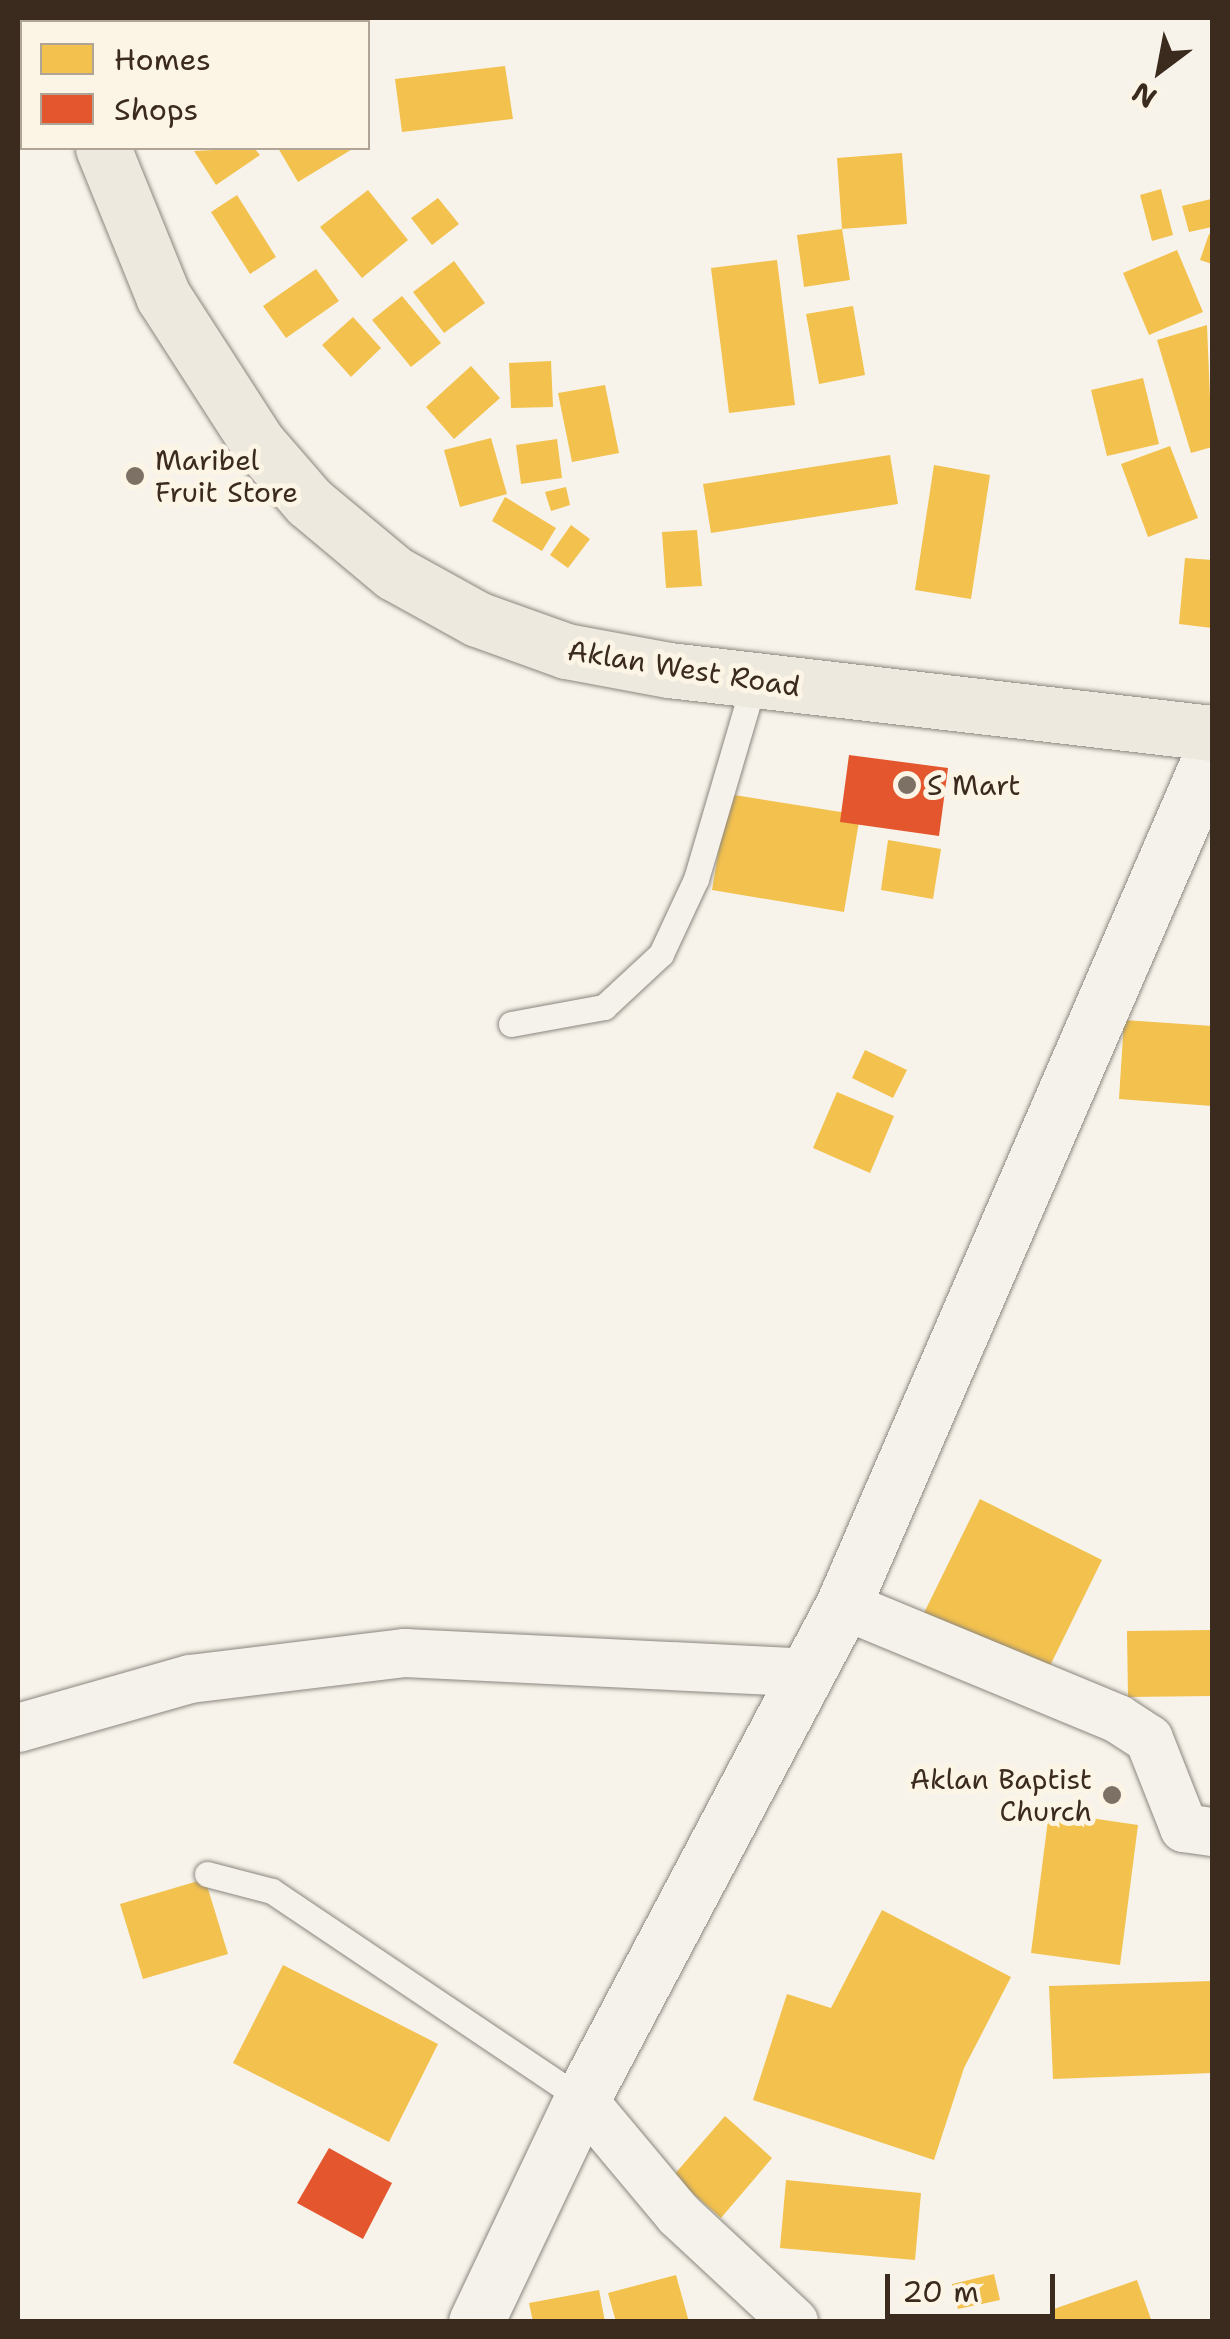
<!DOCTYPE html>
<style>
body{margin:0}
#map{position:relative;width:1230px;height:2339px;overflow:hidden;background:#f7f3ea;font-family:"Shantell Sans",sans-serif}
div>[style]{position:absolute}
.homes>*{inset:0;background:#f2c14e}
.shops>*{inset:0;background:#e4572e}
.roads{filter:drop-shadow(0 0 2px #8b867f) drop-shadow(0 0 2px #8b867f)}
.lane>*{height:25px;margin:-12.5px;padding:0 12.5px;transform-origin:12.5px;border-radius:12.5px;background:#f5f2ec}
.street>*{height:48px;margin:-24px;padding:0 24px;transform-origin:24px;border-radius:24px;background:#f5f2ec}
.secondary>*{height:55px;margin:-27.5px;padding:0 27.5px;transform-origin:27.5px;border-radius:27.5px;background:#f5f2ec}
.primary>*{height:55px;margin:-27.5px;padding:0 27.5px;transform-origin:27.5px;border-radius:27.5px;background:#eee9df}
.dots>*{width:28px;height:28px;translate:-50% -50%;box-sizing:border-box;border:5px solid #fcf5e5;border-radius:50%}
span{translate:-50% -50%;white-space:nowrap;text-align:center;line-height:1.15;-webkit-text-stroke:10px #fcf5e5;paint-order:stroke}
.poi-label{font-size:28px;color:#3b2a1e}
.left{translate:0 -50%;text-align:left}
.right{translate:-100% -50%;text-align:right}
.street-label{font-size:28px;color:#3b2a1e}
.frame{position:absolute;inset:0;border:20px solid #3b2a1e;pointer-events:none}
.legend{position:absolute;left:20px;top:20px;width:350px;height:130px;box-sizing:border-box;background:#fcf5e5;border:2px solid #afa495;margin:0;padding:12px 18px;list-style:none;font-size:30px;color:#3b2a1e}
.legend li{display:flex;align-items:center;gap:20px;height:50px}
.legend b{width:50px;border:2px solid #afa495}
.north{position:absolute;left:1110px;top:20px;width:100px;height:100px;-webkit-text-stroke:8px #fcf5e5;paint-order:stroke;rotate:212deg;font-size:28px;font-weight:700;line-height:40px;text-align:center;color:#3b2a1e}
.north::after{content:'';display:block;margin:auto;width:35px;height:45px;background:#3b2a1e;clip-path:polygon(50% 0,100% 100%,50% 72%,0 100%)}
.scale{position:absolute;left:885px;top:2274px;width:170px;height:45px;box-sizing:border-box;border:5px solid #3b2a1e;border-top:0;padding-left:12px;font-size:30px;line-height:35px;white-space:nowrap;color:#3b2a1e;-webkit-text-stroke:8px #fcf5e5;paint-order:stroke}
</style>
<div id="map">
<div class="homes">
<div style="clip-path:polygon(505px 66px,513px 119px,402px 132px,395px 79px)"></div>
<div style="clip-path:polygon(254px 148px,260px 155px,216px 185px,194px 151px)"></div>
<div style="clip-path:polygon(278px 148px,354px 148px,298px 182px)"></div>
<div style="clip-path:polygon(902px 153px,907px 224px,842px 229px,837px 158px)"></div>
<div style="clip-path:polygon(1161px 189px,1173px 235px,1152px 241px,1140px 195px)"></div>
<div style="clip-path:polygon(368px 190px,408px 240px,362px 278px,320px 227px)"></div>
<div style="clip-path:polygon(237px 195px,276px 257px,250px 274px,211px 212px)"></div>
<div style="clip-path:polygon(438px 198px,459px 224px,432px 245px,411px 218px)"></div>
<div style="clip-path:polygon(1211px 199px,1212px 227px,1189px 232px,1182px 206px)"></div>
<div style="clip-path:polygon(842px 229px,850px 280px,804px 287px,797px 235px)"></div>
<div style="clip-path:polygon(1209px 234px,1212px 235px,1212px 264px,1200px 260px)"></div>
<div style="clip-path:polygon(1177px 250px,1203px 312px,1149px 335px,1123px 273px)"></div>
<div style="clip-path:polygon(777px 260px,795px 405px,729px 413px,711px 268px)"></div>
<div style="clip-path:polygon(454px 261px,485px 303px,444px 333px,413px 292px)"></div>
<div style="clip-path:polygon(316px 269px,339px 301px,286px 338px,263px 306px)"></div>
<div style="clip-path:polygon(402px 296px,441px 343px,411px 367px,372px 320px)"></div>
<div style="clip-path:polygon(853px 306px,865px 375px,819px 384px,806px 314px)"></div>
<div style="clip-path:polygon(353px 317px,381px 348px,351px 377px,322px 345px)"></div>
<div style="clip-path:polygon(1207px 325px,1212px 447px,1191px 453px,1157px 340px)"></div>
<div style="clip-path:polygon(551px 361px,553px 407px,511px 408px,509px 363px)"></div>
<div style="clip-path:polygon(471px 366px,500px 398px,454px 439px,426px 407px)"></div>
<div style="clip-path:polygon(1143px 378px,1159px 444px,1107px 456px,1091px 390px)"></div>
<div style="clip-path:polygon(605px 385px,619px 453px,572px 462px,558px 393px)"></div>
<div style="clip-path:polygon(491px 438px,507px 494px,460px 507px,444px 450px)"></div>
<div style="clip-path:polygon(557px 439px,562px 478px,521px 484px,516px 445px)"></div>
<div style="clip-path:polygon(1170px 446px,1198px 518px,1148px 537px,1121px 464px)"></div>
<div style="clip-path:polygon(890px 455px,898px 504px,711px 533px,703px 484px)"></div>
<div style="clip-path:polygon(934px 465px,990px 475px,971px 599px,915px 590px)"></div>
<div style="clip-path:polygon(566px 487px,570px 505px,551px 511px,545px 492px)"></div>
<div style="clip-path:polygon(505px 497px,556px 528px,542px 551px,492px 521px)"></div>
<div style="clip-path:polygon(571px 525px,590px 539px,568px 568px,550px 555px)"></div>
<div style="clip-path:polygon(697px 530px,702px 586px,666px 588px,662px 532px)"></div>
<div style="clip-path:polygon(1185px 558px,1212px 560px,1212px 628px,1179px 624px)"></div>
<div style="clip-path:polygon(728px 794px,860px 815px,844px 912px,712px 890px)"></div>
<div style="clip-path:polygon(888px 840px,941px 849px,933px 899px,881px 890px)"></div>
<div style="clip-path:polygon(1124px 1020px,1212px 1026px,1212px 1106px,1119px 1099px)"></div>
<div style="clip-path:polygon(865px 1050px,907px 1070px,893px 1098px,852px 1078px)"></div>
<div style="clip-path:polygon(837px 1092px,894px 1116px,870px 1173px,813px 1148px)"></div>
<div style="clip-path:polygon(980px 1499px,1102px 1560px,1045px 1676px,922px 1617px)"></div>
<div style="clip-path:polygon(1212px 1630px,1212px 1696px,1128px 1697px,1127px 1631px)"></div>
<div style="clip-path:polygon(1049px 1812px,1138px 1825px,1120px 1965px,1031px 1953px)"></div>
<div style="clip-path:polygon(205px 1879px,228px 1954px,143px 1979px,120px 1904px)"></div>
<div style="clip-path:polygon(882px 1910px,1011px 1977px,964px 2068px,934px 2160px,753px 2100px,787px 1994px,831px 2008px)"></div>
<div style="clip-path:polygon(283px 1965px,438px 2044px,389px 2142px,233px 2063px)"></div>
<div style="clip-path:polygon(1212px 1981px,1212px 2073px,1053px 2079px,1049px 1986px)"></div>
<div style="clip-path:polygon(725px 2116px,772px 2158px,721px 2218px,673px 2176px)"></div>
<div style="clip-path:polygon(786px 2180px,921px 2193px,915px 2260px,780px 2248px)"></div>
<div style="clip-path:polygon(994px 2274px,1000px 2300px,958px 2309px,952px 2284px)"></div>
<div style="clip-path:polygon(676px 2275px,689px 2322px,616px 2322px,608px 2293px)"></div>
<div style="clip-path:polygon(1137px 2280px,1152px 2322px,1055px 2322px,1051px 2310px)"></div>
<div style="clip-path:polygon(599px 2290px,605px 2322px,533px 2322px,529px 2303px)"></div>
</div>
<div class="shops">
<div style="clip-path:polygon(849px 755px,948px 768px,939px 836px,840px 822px)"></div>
<div style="clip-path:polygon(329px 2148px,392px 2183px,363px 2239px,297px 2203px)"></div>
</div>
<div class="roads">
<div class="lane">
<div style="left:511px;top:1024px;width:95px;rotate:-10.4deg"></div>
<div style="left:604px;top:1007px;width:78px;rotate:-42.9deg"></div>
<div style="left:661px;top:954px;width:83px;rotate:-65deg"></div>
<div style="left:696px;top:879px;width:205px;rotate:-73.6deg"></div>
<div style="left:207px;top:1874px;width:67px;rotate:14.7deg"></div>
<div style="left:272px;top:1891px;width:373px;rotate:33.9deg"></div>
</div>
<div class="street">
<div style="left:843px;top:1605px;width:298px;rotate:22.5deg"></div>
<div style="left:1118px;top:1719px;width:37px;rotate:33deg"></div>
<div style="left:1149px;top:1739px;width:96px;rotate:68.5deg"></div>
<div style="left:1184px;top:1828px;width:28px;rotate:8deg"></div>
<div style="left:18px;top:1728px;width:179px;rotate:-15.9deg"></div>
<div style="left:190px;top:1679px;width:217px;rotate:-6.9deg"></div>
<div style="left:405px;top:1653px;width:402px;rotate:2.8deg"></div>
<div style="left:582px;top:2099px;width:151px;rotate:50.1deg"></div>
<div style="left:679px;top:2215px;width:157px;rotate:42.9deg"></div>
</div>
<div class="secondary">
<div style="left:476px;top:2322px;width:247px;rotate:-64.6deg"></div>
<div style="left:582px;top:2099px;width:559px;rotate:-62.15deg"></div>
<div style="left:843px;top:1605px;width:928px;rotate:-66.58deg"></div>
</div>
<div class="primary">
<div style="left:60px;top:18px;width:4px;rotate:63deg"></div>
<div style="left:103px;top:148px;width:160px;rotate:67.9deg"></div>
<div style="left:163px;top:296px;width:174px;rotate:57.2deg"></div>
<div style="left:257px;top:442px;width:79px;rotate:49.1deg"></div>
<div style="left:309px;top:502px;width:111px;rotate:39.9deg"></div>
<div style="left:394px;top:573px;width:95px;rotate:29deg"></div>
<div style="left:477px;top:619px;width:95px;rotate:19.8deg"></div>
<div style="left:566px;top:651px;width:105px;rotate:10.5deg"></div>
<div style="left:669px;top:670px;width:547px;rotate:6.62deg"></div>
</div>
</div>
<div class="dots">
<div style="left:135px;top:476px;background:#7d7065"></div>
<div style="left:907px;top:785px;background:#7d7065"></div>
<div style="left:1112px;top:1795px;background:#7d7065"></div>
</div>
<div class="poi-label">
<span class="left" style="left:155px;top:476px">Maribel<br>Fruit Store</span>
<span class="left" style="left:927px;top:785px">S Mart</span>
<span class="right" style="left:1092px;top:1795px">Aklan Baptist<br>Church</span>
</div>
<div class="street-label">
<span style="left:684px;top:668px;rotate:9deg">Aklan West Road</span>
</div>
<div class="frame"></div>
<ul class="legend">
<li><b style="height:28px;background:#f2c14e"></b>Homes</li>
<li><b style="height:28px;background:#e4572e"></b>Shops</li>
</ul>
<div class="north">N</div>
<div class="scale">20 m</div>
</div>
